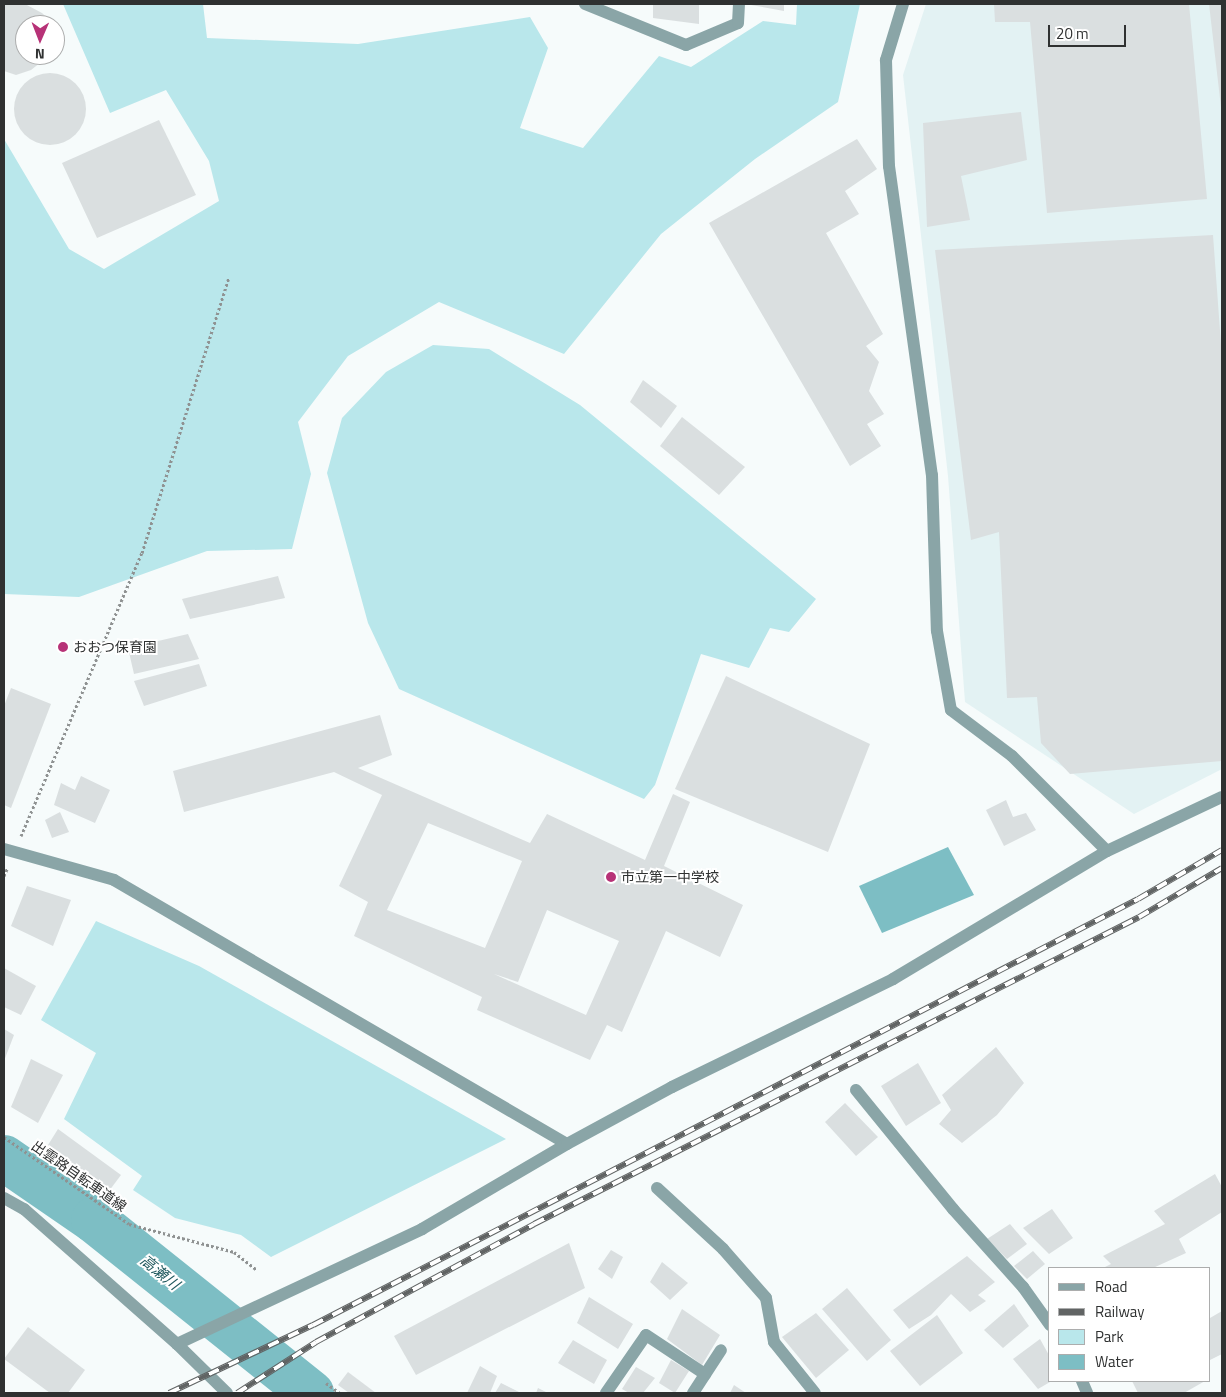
<!DOCTYPE html>
<meta charset="utf-8">
<style>
body{margin:0}
#map{position:relative;width:1226px;height:1397px;overflow:hidden;background:#f6fbfb;font-family:"Titillium Web","Noto Sans JP",sans-serif}
div>[style]{position:absolute}
.built>*{inset:0;background:#e3f2f3}
.green>*{inset:0;background:#b9e7eb}
.water>*{inset:0;background:#7dbec4}
.river>*{height:46px;margin:-23px;padding:0 23px;transform-origin:23px;border-radius:23px;background:#7dbec4}
.building>*{inset:0;background:#dadfe0}
.round{border-radius:50%}
.path>*{height:3px;margin-top:-1.5px;transform-origin:0;background:repeating-linear-gradient(90deg,#8f9292 0 2.5px,transparent 0 5px)}
.minor>*{height:12px;margin:-6px;padding:0 6px;transform-origin:6px;border-radius:6px;background:#8aa5a7}
.rail>*{height:5.5px;margin-top:-2.75px;transform-origin:0;background:repeating-linear-gradient(90deg,#fff 0 11px,#616464 0 22px);box-sizing:border-box;border-block:1px solid #616464}
.dots>*{width:14px;height:14px;translate:-50% -50%;box-sizing:border-box;border:2px solid #fff;border-radius:50%}
span{translate:-50% -50%;white-space:nowrap;text-align:center;line-height:1.15;-webkit-text-stroke:4px #fff;paint-order:stroke}
.poi-label{font-size:14px;color:#2f3131}
.left{translate:0 -50%;text-align:left}
.street-label{font-size:14px;color:#2f3131}
.water-label{font-size:15px;color:#21595e;font-style:italic}
.frame{position:absolute;inset:0;border:5px solid #2f3131;pointer-events:none}
.legend{position:absolute;left:1048px;top:1267px;width:162px;height:115px;box-sizing:border-box;background:#fff;border:1px solid #acadad;margin:0;padding:6px 9px;list-style:none;font-size:15px;color:#2f3131}
.legend li{display:flex;align-items:center;gap:10px;height:25px}
.legend b{width:25px;border:1px solid #acadad}
.north{position:absolute;left:15px;top:15px;width:50px;height:50px;box-sizing:border-box;background:#fff;border:1px solid #acadad;border-radius:50%;rotate:181deg;font-size:14px;font-weight:700;line-height:20px;text-align:center;color:#2f3131}
.north::after{content:'';display:block;margin:auto;width:18px;height:22px;background:#b73277;clip-path:polygon(50% 0,100% 100%,50% 72%,0 100%)}
.scale{position:absolute;left:1048px;top:25px;width:78px;height:22px;box-sizing:border-box;border:2px solid #2f3131;border-top:0;padding-left:6px;font-size:15px;line-height:18px;white-space:nowrap;color:#2f3131;-webkit-text-stroke:4px #fff;paint-order:stroke}
</style>
<div id="map">
<div class="built">
<div style="clip-path:polygon(926px 4px,1222px 4px,1222px 769px,1134px 814px,965px 702px,948px 476px,903px 75px)"></div>
</div>
<div class="green">
<div style="clip-path:polygon(63px 4px,203px 4px,207px 38px,358px 44px,530px 17px,548px 48px,520px 128px,583px 148px,659px 56px,691px 67px,763px 21px,796px 25px,797px 4px,860px 4px,838px 102px,755px 159px,661px 234px,564px 354px,439px 302px,348px 356px,298px 422px,311px 474px,292px 549px,207px 551px,79px 597px,4px 594px,4px 139px,69px 249px,104px 269px,219px 201px,209px 161px,166px 90px,110px 113px)"></div>
<div style="clip-path:polygon(433px 345px,489px 349px,580px 405px,816px 599px,789px 632px,770px 628px,749px 668px,701px 654px,655px 785px,644px 799px,399px 689px,368px 623px,327px 473px,342px 418px,386px 372px)"></div>
<div style="clip-path:polygon(96px 921px,199px 966px,506px 1139px,271px 1257px,241px 1235px,175px 1218px,133px 1190px,142px 1176px,64px 1119px,96px 1053px,41px 1020px)"></div>
</div>
<div class="water">
<div style="clip-path:polygon(948px 847px,974px 895px,882px 933px,859px 886px)"></div>
</div>
<div class="river">
<div style="left:4px;top:1158px;width:109px;rotate:34.6deg"></div>
<div style="left:94px;top:1220px;width:278px;rotate:38.6deg"></div>
</div>
<div class="building">
<div style="clip-path:polygon(4px 4px,25px 4px,42px 13px,55px 25px,25px 25px,25px 55px,50px 55px,31px 70px,16px 75px,4px 71px)"></div>
<div style="clip-path:polygon(653px 4px,699px 4px,699px 24px,653px 18px)"></div>
<div style="clip-path:polygon(751px 4px,784px 4px,784px 11px,751px 5px)"></div>
<div style="clip-path:polygon(994px 4px,1189px 4px,1207px 199px,1047px 213px,1030px 22px,995px 22px)"></div>
<div style="clip-path:polygon(1209px 4px,1222px 4px,1222px 107px,1221px 107px)"></div>
<div class="round" style="left:14px;top:73px;width:72px;height:72px"></div>
<div style="clip-path:polygon(1021px 112px,1027px 160px,961px 176px,970px 220px,927px 227px,923px 123px)"></div>
<div style="clip-path:polygon(159px 120px,196px 195px,97px 238px,62px 163px)"></div>
<div style="clip-path:polygon(857px 139px,877px 169px,845px 191px,859px 214px,826px 233px,883px 334px,866px 346px,879px 362px,869px 391px,884px 414px,867px 424px,881px 446px,850px 466px,709px 223px)"></div>
<div style="clip-path:polygon(1213px 235px,1222px 358px,1222px 761px,1070px 774px,1041px 743px,1037px 697px,1007px 698px,999px 532px,971px 540px,935px 250px)"></div>
<div style="clip-path:polygon(643px 380px,677px 406px,661px 428px,630px 402px)"></div>
<div style="clip-path:polygon(682px 417px,745px 467px,719px 495px,660px 446px)"></div>
<div style="clip-path:polygon(278px 576px,285px 598px,190px 619px,182px 599px)"></div>
<div style="clip-path:polygon(188px 634px,199px 659px,134px 674px,128px 648px)"></div>
<div style="clip-path:polygon(199px 664px,207px 686px,144px 706px,134px 681px)"></div>
<div style="clip-path:polygon(726px 676px,870px 744px,828px 852px,675px 789px)"></div>
<div style="clip-path:polygon(11px 688px,51px 704px,11px 808px,4px 805px,4px 706px)"></div>
<div style="clip-path:polygon(evenodd,380px 715px,392px 755px,358px 768px,530px 843px,547px 814px,645px 860px,673px 794px,690px 802px,664px 866px,743px 905px,720px 957px,666px 931px,622px 1032px,607px 1025px,590px 1060px,477px 1010px,482px 997px,354px 936px,368px 902px,339px 886px,382px 795px,334px 772px,184px 812px,173px 771px,380px 715px,428px 823px,522px 861px,485px 948px,387px 910px,428px 823px,380px 715px,547px 910px,619px 941px,586px 1015px,494px 974px,518px 982px,547px 910px)"></div>
<div style="clip-path:polygon(81px 776px,110px 790px,95px 823px,54px 805px,61px 783px,75px 790px)"></div>
<div style="clip-path:polygon(1006px 800px,1013px 817px,1026px 813px,1036px 830px,1004px 846px,986px 810px)"></div>
<div style="clip-path:polygon(60px 812px,69px 832px,52px 838px,45px 820px)"></div>
<div style="clip-path:polygon(27px 886px,71px 900px,53px 946px,11px 926px)"></div>
<div style="clip-path:polygon(4px 968px,36px 986px,21px 1015px,4px 1007px)"></div>
<div style="clip-path:polygon(4px 1029px,14px 1035px,4px 1061px)"></div>
<div style="clip-path:polygon(996px 1047px,1024px 1083px,997px 1115px,962px 1143px,939px 1124px,951px 1110px,942px 1095px)"></div>
<div style="clip-path:polygon(31px 1059px,63px 1075px,38px 1123px,11px 1107px)"></div>
<div style="clip-path:polygon(918px 1063px,941px 1103px,906px 1126px,881px 1086px)"></div>
<div style="clip-path:polygon(845px 1103px,878px 1137px,856px 1156px,825px 1122px)"></div>
<div style="clip-path:polygon(58px 1129px,121px 1175px,106px 1195px,43px 1153px)"></div>
<div style="clip-path:polygon(1215px 1174px,1222px 1187px,1222px 1212px,1179px 1239px,1186px 1253px,1153px 1268px,1103px 1268px,1111px 1264px,1103px 1256px,1165px 1224px,1154px 1211px)"></div>
<div style="clip-path:polygon(1052px 1209px,1073px 1238px,1049px 1254px,1023px 1228px)"></div>
<div style="clip-path:polygon(1010px 1224px,1027px 1244px,1007px 1259px,987px 1239px)"></div>
<div style="clip-path:polygon(569px 1243px,585px 1288px,416px 1375px,394px 1336px)"></div>
<div style="clip-path:polygon(611px 1250px,623px 1257px,612px 1279px,598px 1269px)"></div>
<div style="clip-path:polygon(1033px 1251px,1045px 1264px,1027px 1279px,1014px 1266px)"></div>
<div style="clip-path:polygon(967px 1256px,995px 1282px,978px 1295px,986px 1301px,970px 1312px,951px 1294px,931px 1315px,909px 1329px,893px 1310px)"></div>
<div style="clip-path:polygon(662px 1262px,688px 1283px,670px 1300px,650px 1282px)"></div>
<div style="clip-path:polygon(847px 1288px,891px 1340px,867px 1361px,822px 1309px)"></div>
<div style="clip-path:polygon(589px 1297px,633px 1324px,618px 1349px,577px 1323px)"></div>
<div style="clip-path:polygon(1014px 1304px,1029px 1326px,1003px 1348px,984px 1330px)"></div>
<div style="clip-path:polygon(682px 1309px,720px 1335px,702px 1365px,667px 1339px)"></div>
<div style="clip-path:polygon(1222px 1311px,1222px 1354px,1210px 1360px,1210px 1318px)"></div>
<div style="clip-path:polygon(816px 1313px,849px 1350px,816px 1378px,782px 1337px)"></div>
<div style="clip-path:polygon(937px 1315px,963px 1353px,920px 1386px,890px 1351px)"></div>
<div style="clip-path:polygon(28px 1327px,85px 1370px,68px 1393px,50px 1393px,4px 1359px)"></div>
<div style="clip-path:polygon(1040px 1339px,1050px 1357px,1050px 1382px,1038px 1389px,1013px 1359px)"></div>
<div style="clip-path:polygon(573px 1340px,607px 1360px,594px 1384px,558px 1363px)"></div>
<div style="clip-path:polygon(671px 1360px,689px 1371px,675px 1393px,659px 1383px)"></div>
<div style="clip-path:polygon(480px 1366px,497px 1376px,490px 1393px,467px 1393px)"></div>
<div style="clip-path:polygon(636px 1367px,655px 1378px,643px 1393px,629px 1393px,622px 1389px)"></div>
<div style="clip-path:polygon(348px 1372px,376px 1393px,349px 1393px,338px 1385px)"></div>
<div style="clip-path:polygon(1132px 1381px,1205px 1381px,1184px 1393px,1138px 1393px)"></div>
<div style="clip-path:polygon(501px 1383px,521px 1393px,495px 1393px)"></div>
<div style="clip-path:polygon(734px 1385px,746px 1393px,730px 1393px)"></div>
<div style="clip-path:polygon(538px 1388px,548px 1393px,536px 1393px)"></div>
</div>
<div class="path">
<div style="left:21px;top:836px;width:308px;rotate:-66.9deg"></div>
<div style="left:142px;top:553px;width:289px;rotate:-72.5deg"></div>
<div style="left:4px;top:876px;width:8px;rotate:-67deg"></div>
<div style="left:4px;top:1137px;width:152px;rotate:34.8deg"></div>
<div style="left:129px;top:1224px;width:109px;rotate:14.9deg"></div>
<div style="left:234px;top:1252px;width:28px;rotate:38deg"></div>
<div style="left:326px;top:1383px;width:17px;rotate:36deg"></div>
</div>
<div class="minor">
<div style="left:585px;top:4px;width:109px;rotate:22.1deg"></div>
<div style="left:686px;top:45px;width:56px;rotate:-22.9deg"></div>
<div style="left:738px;top:23px;width:19px;rotate:-87deg"></div>
<div style="left:903px;top:4px;width:59px;rotate:106.9deg"></div>
<div style="left:886px;top:60px;width:106px;rotate:88.4deg"></div>
<div style="left:889px;top:166px;width:312px;rotate:82.1deg"></div>
<div style="left:932px;top:475px;width:156px;rotate:88.2deg"></div>
<div style="left:937px;top:631px;width:80px;rotate:80deg"></div>
<div style="left:951px;top:710px;width:76px;rotate:37deg"></div>
<div style="left:1012px;top:756px;width:134px;rotate:45deg"></div>
<div style="left:4px;top:849px;width:114px;rotate:15.7deg"></div>
<div style="left:114px;top:880px;width:524px;rotate:30.23deg"></div>
<div style="left:856px;top:1090px;width:154px;rotate:50.8deg"></div>
<div style="left:953px;top:1209px;width:105px;rotate:48.1deg"></div>
<div style="left:1023px;top:1287px;width:47px;rotate:54.6deg"></div>
<div style="left:657px;top:1188px;width:90px;rotate:42.7deg"></div>
<div style="left:723px;top:1249px;width:65px;rotate:48.7deg"></div>
<div style="left:766px;top:1298px;width:45px;rotate:79.7deg"></div>
<div style="left:774px;top:1342px;width:65px;rotate:51.2deg"></div>
<div style="left:4px;top:1198px;width:23px;rotate:29deg"></div>
<div style="left:24px;top:1209px;width:204px;rotate:41.4deg"></div>
<div style="left:177px;top:1344px;width:70px;rotate:44.4deg"></div>
<div style="left:177px;top:1344px;width:271px;rotate:-25.1deg"></div>
<div style="left:422px;top:1229px;width:168px;rotate:-30.4deg"></div>
<div style="left:567px;top:1144px;width:119px;rotate:-28.5deg"></div>
<div style="left:672px;top:1087px;width:246px;rotate:-26deg"></div>
<div style="left:893px;top:979px;width:249px;rotate:-30.9deg"></div>
<div style="left:1107px;top:851px;width:127px;rotate:-25.2deg"></div>
<div style="left:1082px;top:1381px;width:13px;rotate:67deg"></div>
<div style="left:606px;top:1393px;width:70px;rotate:-55.4deg"></div>
<div style="left:646px;top:1335px;width:71px;rotate:33.5deg"></div>
<div style="left:693px;top:1393px;width:51px;rotate:-56.9deg"></div>
</div>
<div class="rail">
<div style="left:169px;top:1393px;width:159px;rotate:-25.3deg"></div>
<div style="left:313px;top:1325px;width:928px;rotate:-27.31deg"></div>
<div style="left:1138px;top:899px;width:97px;rotate:-30.3deg"></div>
<div style="left:237px;top:1393px;width:94px;rotate:-32.8deg"></div>
<div style="left:316px;top:1342px;width:248px;rotate:-28.4deg"></div>
<div style="left:534px;top:1224px;width:678px;rotate:-26.9deg"></div>
<div style="left:1139px;top:917px;width:96px;rotate:-30.6deg"></div>
</div>
<div class="dots">
<div style="left:63px;top:647px;background:#b73277"></div>
<div style="left:611px;top:877px;background:#b73277"></div>
</div>
<div class="poi-label">
<span class="left" style="left:73px;top:647px">おおつ保育園</span>
<span class="left" style="left:621px;top:877px">市立第一中学校</span>
</div>
<div class="street-label">
<span style="left:79px;top:1176px;rotate:35deg">出雲路自転車道線</span>
</div>
<div class="water-label">
<span style="left:160px;top:1272px;rotate:39deg">高瀬川</span>
</div>
<div class="frame"></div>
<ul class="legend">
<li><b style="height:6px;background:#8aa5a7"></b>Road</li>
<li><b style="height:6px;background:#616464"></b>Railway</li>
<li><b style="height:14px;background:#b9e7eb"></b>Park</li>
<li><b style="height:14px;background:#7dbec4"></b>Water</li>
</ul>
<div class="north">N</div>
<div class="scale">20 m</div>
</div>
